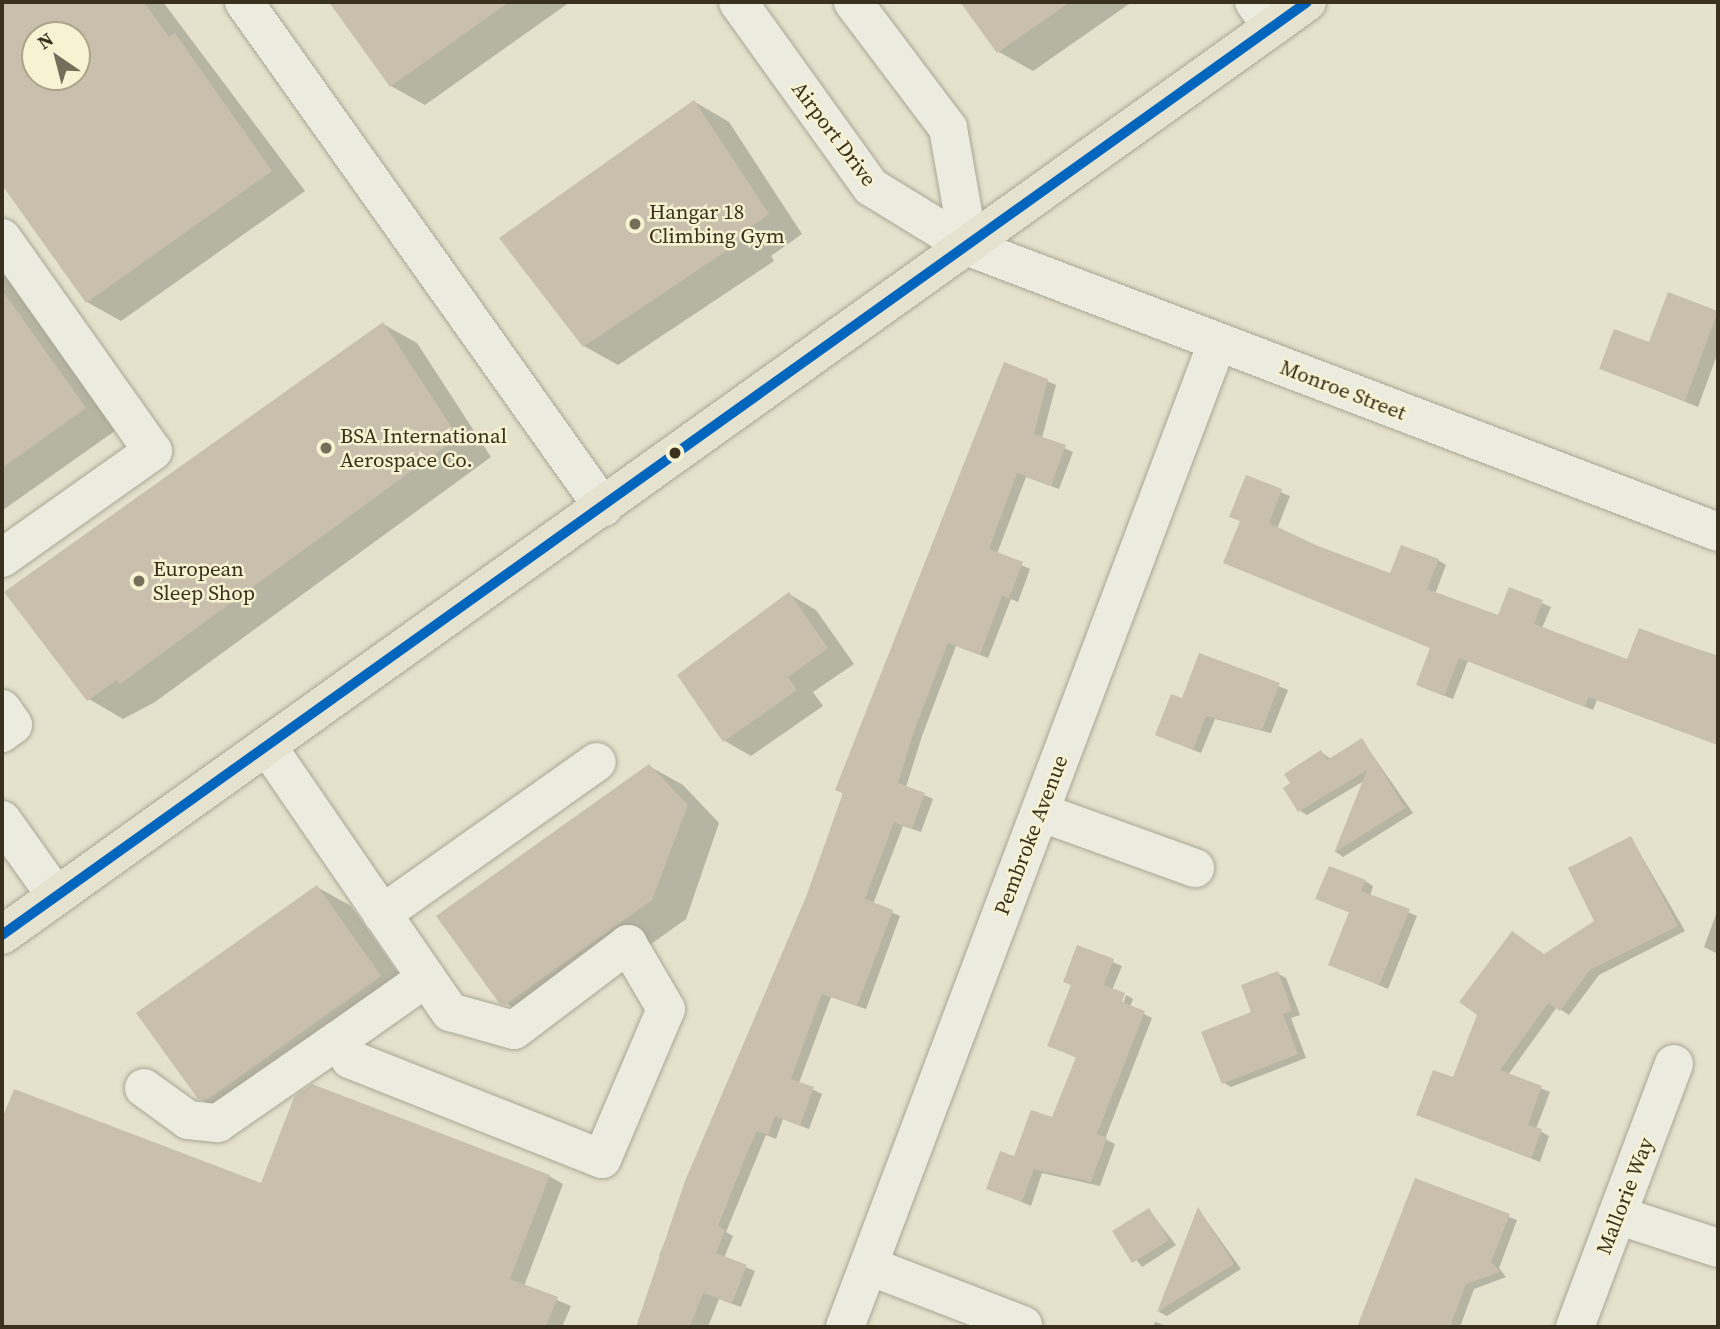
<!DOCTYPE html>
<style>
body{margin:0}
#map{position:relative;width:1720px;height:1329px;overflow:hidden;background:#e4e1cc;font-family:"Source Serif 4",serif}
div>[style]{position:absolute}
.shadow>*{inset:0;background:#0003}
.building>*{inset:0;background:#c8c0ad}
.roads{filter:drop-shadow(0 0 2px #aaa696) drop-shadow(0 0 2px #aaa696)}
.minor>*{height:38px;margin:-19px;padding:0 19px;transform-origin:19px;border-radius:19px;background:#ecebdf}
.major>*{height:38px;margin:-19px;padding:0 19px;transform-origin:19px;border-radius:19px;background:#e5e2d0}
.bus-1>*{height:10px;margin:-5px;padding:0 5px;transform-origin:5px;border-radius:5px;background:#0065bd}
.dots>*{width:19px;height:19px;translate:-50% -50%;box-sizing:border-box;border:4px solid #f7f2d2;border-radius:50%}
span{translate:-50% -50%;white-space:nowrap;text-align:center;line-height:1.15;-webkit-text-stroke:5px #f7f2d2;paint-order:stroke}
.street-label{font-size:21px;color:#39301d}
.poi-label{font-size:21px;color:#39301d}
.left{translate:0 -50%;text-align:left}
.frame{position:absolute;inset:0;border:4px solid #39301d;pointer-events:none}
.north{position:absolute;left:21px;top:21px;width:70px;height:70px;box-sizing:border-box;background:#f7f2d2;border:2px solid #aba48a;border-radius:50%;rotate:325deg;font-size:19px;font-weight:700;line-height:28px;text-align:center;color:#39301d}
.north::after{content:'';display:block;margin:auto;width:24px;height:32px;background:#756e5a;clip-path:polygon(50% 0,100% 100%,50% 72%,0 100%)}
</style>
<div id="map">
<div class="shadow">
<div style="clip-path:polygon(evenodd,2px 2px,163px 2px,305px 191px,121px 321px,87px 302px,2px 182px,2px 2px,35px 35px,77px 35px,77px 77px,35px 77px,35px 35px)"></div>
<div style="clip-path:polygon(331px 2px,570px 2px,425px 105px,391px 86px)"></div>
<div style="clip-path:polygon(962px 2px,1132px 2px,1033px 71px,999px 52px)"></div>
<div style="clip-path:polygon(695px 102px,729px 122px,802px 234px,771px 256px,774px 261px,618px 365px,584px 346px)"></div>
<div style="clip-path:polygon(2px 264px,119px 428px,3px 510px,2px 510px)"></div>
<div style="clip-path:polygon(1669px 294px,1718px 313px,1718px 352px,1698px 407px,1601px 368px,1650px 344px)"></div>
<div style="clip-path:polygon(383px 324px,417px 343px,491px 457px,155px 702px,123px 719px,89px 699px)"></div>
<div style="clip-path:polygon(1047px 381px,1056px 385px,1042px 438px,1073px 452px,1059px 489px,1026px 477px,997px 554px,1030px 569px,1018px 602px,1011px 599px,988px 658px,956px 646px,922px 736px,906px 787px,933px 799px,921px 832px,903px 826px,873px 904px,900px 916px,866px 1009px,831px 997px,799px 1083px,822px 1094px,809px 1129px,783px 1119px,776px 1139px,766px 1135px,726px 1232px,733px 1236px,724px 1258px,755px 1271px,741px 1307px,719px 1299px,708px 1327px,638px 1327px,664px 1258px,659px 1256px,808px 897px,844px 794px,837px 790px)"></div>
<div style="clip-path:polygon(1247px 478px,1290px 496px,1277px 529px,1317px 547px,1392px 575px,1438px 560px,1446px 565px,1435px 594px,1499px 618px,1510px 589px,1551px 607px,1542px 628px,1628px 661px,1640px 630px,1718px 656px,1718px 745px,1597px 700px,1593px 710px,1468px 661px,1453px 699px,1427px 689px,1432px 649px,1232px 516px)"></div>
<div style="clip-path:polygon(789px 594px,816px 610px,854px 664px,813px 692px,823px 706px,751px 756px,725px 741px)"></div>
<div style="clip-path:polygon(1200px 655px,1288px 690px,1271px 733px,1215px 719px,1201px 753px,1157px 735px,1183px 700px)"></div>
<div style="clip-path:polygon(1362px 740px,1413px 813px,1343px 857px,1336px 852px,1364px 781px,1307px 815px,1299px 810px,1321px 752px,1331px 759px)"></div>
<div style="clip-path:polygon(649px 766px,683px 785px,719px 823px,686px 919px,541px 1023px,507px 1004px)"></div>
<div style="clip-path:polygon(1631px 838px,1685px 931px,1599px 975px,1569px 1015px,1557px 1007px,1508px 1075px,1550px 1092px,1536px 1129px,1549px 1136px,1540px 1162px,1418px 1115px,1454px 1079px,1545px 955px,1596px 922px)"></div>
<div style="clip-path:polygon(1365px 881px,1373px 886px,1370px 896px,1417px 916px,1388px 989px,1330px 964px,1351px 913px,1326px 903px)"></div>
<div style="clip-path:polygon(317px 887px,351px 906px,414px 996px,233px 1118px,199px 1098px)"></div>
<div style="clip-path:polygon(1718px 909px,1718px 954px,1704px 947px)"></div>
<div style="clip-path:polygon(1078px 948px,1122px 966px,1112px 990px,1121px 1011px,1126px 995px,1133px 999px,1130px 1007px,1152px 1018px,1105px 1139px,1115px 1144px,1100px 1186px,1042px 1173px,1031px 1206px,988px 1188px,1053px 1120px,1077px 1058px,1049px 1045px,1073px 985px)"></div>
<div style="clip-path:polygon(1277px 973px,1286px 978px,1300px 1015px,1291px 1018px,1306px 1058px,1231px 1087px,1223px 1082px)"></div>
<div style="clip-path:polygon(15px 1091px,262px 1186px,549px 1176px,563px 1184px,524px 1286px,571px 1306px,562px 1327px,2px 1327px,2px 1127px)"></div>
<div style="clip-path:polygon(1416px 1181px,1517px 1220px,1499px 1268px,1506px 1277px,1474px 1289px,1460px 1327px,1359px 1327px)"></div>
<div style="clip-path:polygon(1149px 1210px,1176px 1245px,1142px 1267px,1114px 1232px)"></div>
<div style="clip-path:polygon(1199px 1210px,1241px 1269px,1167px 1316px,1159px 1312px)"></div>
<div style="clip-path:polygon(1155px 1322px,1170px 1327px,1153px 1327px)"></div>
</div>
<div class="building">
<div style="clip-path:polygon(evenodd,2px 2px,145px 4px,169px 37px,175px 33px,272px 171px,86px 303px,2px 185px,2px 2px,35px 35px,77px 35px,77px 77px,35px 77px,35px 35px)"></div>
<div style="clip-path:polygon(329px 2px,509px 2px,390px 87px)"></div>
<div style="clip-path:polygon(960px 2px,1070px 2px,997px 53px)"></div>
<div style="clip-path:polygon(694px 100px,769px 214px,738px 236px,741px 241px,583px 347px,499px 238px)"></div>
<div style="clip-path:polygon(2px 290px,86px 408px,2px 468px)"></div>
<div style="clip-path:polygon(1668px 292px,1718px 311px,1685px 401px,1599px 369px,1614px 329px,1649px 342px)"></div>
<div style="clip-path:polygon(383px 322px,458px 437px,120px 684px,117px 680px,87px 701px,4px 592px)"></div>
<div style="clip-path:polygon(1004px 362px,1048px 379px,1034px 434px,1066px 445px,1051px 486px,1017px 473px,989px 549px,1023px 562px,1009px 598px,1002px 596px,980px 655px,948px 643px,914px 731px,898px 783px,925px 793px,912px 829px,894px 822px,865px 899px,893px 910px,857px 1006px,822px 994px,791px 1079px,814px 1087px,800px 1126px,775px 1116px,768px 1135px,757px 1131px,747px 1153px,718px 1226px,725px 1230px,716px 1253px,747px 1265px,732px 1303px,703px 1293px,690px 1327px,636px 1327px,685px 1181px,806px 897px,843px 793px,835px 790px)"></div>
<div style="clip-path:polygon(1246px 475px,1282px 489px,1269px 523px,1318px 546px,1390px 573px,1401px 545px,1439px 559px,1427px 589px,1498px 615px,1509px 587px,1543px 600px,1534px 624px,1627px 659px,1639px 628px,1718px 657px,1718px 745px,1588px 697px,1585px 707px,1459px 658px,1444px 696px,1416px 685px,1430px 648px,1223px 563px,1240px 521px,1229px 517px)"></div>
<div style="clip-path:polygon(789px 592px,828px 648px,788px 677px,797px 690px,723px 742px,677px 675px)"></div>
<div style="clip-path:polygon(1199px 653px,1280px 683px,1262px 730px,1206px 716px,1193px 750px,1155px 735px,1171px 694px,1182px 698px)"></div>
<div style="clip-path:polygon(1362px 738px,1405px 808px,1334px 853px,1367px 770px,1298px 812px,1283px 788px,1290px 783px,1284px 774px,1321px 750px,1327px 760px)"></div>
<div style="clip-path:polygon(649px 764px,688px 805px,652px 900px,505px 1005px,499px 1003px,436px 916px)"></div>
<div style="clip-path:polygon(1631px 836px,1678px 926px,1590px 970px,1560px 1011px,1548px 1003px,1500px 1070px,1542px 1086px,1528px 1125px,1542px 1129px,1531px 1158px,1416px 1115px,1433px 1070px,1453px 1077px,1477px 1015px,1459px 1002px,1512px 931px,1544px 954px,1594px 921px,1568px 868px)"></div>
<div style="clip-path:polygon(1329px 866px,1366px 880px,1361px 891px,1410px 909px,1379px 985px,1328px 965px,1349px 912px,1315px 899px)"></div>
<div style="clip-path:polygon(317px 885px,381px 976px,207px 1100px,198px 1099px,136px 1013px)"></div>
<div style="clip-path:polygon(1077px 945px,1114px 959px,1104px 985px,1125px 993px,1122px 1002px,1145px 1011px,1097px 1134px,1107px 1138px,1091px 1182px,1034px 1169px,1022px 1202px,986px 1189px,1000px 1151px,1014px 1156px,1031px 1110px,1052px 1117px,1076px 1057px,1047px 1046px,1071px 985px,1063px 982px)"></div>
<div style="clip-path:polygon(1278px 971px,1292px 1011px,1283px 1014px,1298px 1054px,1222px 1084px,1201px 1032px,1251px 1012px,1241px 985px)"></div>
<div style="clip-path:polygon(312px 1084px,550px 1175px,510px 1279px,558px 1297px,546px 1327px,2px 1327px,2px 1119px,14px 1089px,261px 1183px,294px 1097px)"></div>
<div style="clip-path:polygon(1415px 1178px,1510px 1214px,1491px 1262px,1500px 1272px,1466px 1284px,1450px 1327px,1357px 1327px)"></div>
<div style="clip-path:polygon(1198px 1207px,1234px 1264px,1157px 1312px)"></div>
<div style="clip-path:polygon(1149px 1208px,1169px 1240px,1132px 1263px,1112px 1231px)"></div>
</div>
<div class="roads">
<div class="minor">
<div style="left:244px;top:2px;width:620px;rotate:54.59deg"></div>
<div style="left:738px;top:2px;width:228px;rotate:54.3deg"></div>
<div style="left:871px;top:187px;width:115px;rotate:31.5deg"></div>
<div style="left:969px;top:247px;width:801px;rotate:20.83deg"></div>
<div style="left:853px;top:2px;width:158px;rotate:53deg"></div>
<div style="left:948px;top:128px;width:121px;rotate:80deg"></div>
<div style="left:1254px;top:2px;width:31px;rotate:54deg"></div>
<div style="left:2px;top:238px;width:261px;rotate:54.7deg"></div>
<div style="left:153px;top:451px;width:185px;rotate:144.7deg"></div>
<div style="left:2px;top:709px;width:19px;rotate:55deg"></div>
<div style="left:13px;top:725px;width:14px;rotate:144deg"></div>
<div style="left:267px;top:746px;width:323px;rotate:55.5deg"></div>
<div style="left:450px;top:1012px;width:66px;rotate:15.7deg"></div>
<div style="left:514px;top:1030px;width:143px;rotate:-37deg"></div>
<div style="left:628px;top:944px;width:75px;rotate:59.7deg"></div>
<div style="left:666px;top:1009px;width:163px;rotate:113.1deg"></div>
<div style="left:602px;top:1159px;width:271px;rotate:-158.4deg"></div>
<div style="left:350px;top:1059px;width:22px;rotate:-122deg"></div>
<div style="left:338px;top:1040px;width:108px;rotate:-35.2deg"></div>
<div style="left:1040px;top:812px;width:165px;rotate:19.9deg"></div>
<div style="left:2px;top:820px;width:93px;rotate:54.6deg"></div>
<div style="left:382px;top:914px;width:263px;rotate:-35.3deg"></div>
<div style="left:144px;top:1088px;width:54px;rotate:36deg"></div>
<div style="left:188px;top:1120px;width:30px;rotate:6deg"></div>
<div style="left:218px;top:1123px;width:146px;rotate:-34.7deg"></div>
<div style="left:1617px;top:1215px;width:106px;rotate:18.1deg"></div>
<div style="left:869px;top:1266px;width:165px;rotate:21deg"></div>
<div style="left:845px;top:1327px;width:1052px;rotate:-69.29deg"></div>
<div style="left:1575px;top:1327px;width:281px;rotate:-69.4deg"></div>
</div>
<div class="major">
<div style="left:2px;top:935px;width:1604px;rotate:-35.56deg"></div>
</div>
</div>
<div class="bus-1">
<div style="left:2px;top:935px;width:1604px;rotate:-35.56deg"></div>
</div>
<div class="dots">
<div style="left:635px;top:224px;background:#756e5a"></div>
<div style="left:326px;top:448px;background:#756e5a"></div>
<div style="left:675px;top:453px;background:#39301d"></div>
<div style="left:139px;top:581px;background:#756e5a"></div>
</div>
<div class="street-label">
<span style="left:834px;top:134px;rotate:53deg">Airport Drive</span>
<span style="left:1343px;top:390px;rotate:21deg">Monroe Street</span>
<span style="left:1031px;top:835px;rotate:-69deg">Pembroke Avenue</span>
<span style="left:1625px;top:1196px;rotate:-69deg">Mallorie Way</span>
</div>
<div class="poi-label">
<span class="left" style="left:649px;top:224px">Hangar 18<br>Climbing Gym</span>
<span class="left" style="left:340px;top:448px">BSA International<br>Aerospace Co.</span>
<span class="left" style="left:153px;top:581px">European<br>Sleep Shop</span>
</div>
<div class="frame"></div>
<div class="north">N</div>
</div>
